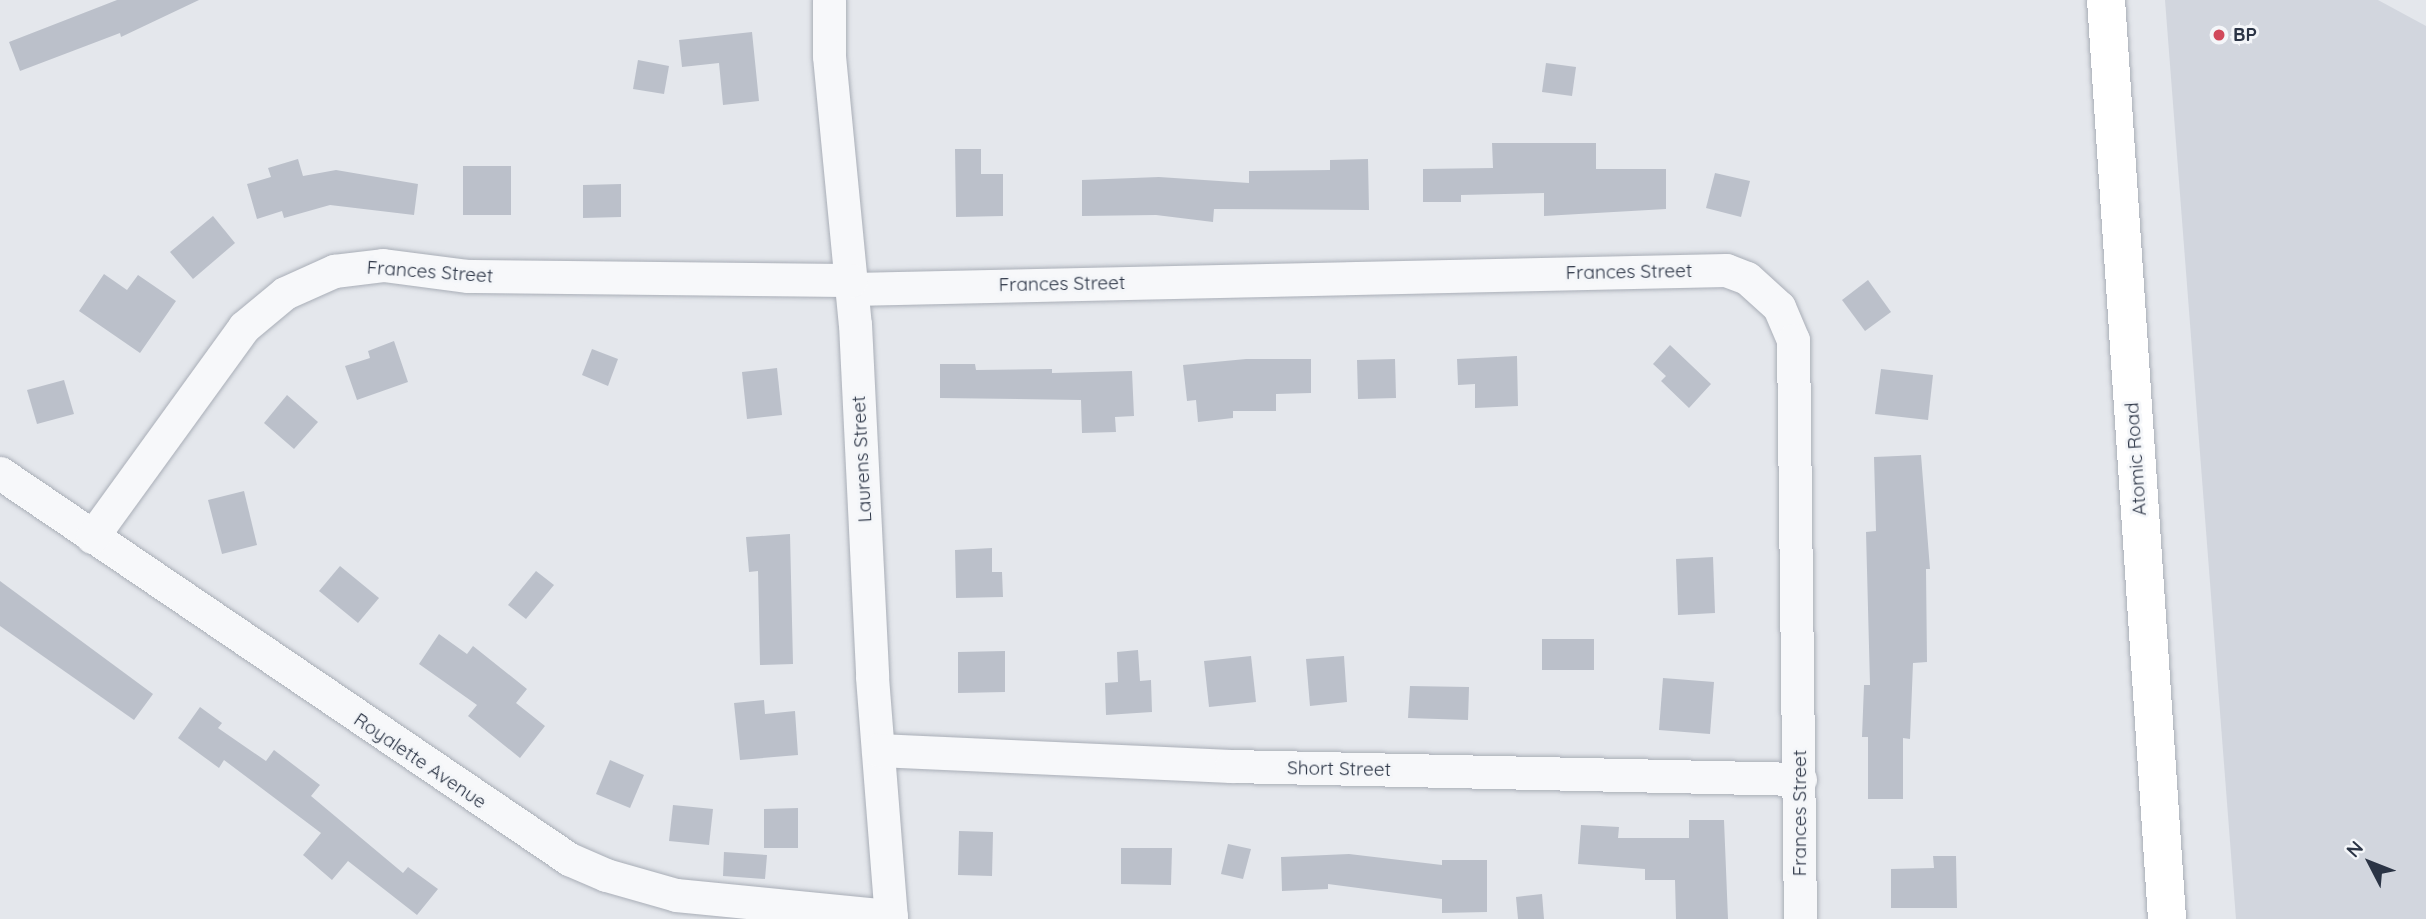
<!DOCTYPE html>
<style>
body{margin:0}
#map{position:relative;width:2426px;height:919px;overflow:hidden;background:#e4e7ec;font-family:Quicksand,sans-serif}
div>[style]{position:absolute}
.built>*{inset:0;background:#d2d6de}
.building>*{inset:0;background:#bbc0ca}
.roads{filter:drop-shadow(0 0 2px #a9aeb7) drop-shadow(0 0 2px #a9aeb7)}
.street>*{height:33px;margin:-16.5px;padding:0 16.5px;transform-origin:16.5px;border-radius:16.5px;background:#f7f8fa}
.secondary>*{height:38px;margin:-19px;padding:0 19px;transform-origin:19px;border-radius:19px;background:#fff}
.dots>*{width:19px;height:19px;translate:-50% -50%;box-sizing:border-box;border:4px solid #f4f6f9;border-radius:50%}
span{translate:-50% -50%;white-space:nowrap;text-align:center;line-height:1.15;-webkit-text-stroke:6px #f4f6f9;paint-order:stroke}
.poi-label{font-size:19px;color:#2b3445;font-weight:700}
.left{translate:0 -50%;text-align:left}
.street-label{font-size:19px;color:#2b3445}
.north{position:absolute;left:2335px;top:828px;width:70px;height:70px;-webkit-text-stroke:5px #f4f6f9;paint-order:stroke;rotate:312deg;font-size:19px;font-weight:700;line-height:28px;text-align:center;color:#2b3445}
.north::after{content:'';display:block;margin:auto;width:24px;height:32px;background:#2b3445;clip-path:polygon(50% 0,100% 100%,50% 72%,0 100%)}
</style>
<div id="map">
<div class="built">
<div style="clip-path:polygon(2165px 0,2378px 0,2426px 26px,2426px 919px,2236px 919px)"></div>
</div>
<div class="building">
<div style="clip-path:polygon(117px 0,199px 0,121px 37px,120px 33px,20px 71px,9px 42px)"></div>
<div style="clip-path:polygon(752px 32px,759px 101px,723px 105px,719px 63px,682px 67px,679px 40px)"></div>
<div style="clip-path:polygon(638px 60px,669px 66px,664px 94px,633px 89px)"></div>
<div style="clip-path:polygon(1546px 63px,1576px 67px,1572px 96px,1542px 92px)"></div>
<div style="clip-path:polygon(1492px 143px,1596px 143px,1596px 169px,1666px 169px,1666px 209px,1544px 216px,1544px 193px,1461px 195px,1461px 202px,1423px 202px,1423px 169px,1493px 168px)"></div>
<div style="clip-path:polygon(955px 149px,981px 149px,981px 174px,1003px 174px,1003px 216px,956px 217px)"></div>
<div style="clip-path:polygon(298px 159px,303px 176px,336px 170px,418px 184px,414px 215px,330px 205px,284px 218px,282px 211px,257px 219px,247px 184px,271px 177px,268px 168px)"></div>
<div style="clip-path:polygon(1368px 159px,1369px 210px,1214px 209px,1213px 222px,1156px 215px,1082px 216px,1082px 180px,1159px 177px,1249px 183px,1249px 171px,1330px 170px,1330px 160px)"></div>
<div style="clip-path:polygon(463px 166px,511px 166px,511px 215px,463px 215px)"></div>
<div style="clip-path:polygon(1715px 173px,1750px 181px,1741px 217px,1706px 208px)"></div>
<div style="clip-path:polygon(621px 184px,621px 217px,583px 218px,583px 185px)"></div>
<div style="clip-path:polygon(213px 216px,235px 243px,193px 279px,170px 252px)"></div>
<div style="clip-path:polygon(104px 274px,127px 290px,138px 275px,176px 301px,140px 353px,79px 311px)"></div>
<div style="clip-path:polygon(1868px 280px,1891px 312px,1865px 331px,1842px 300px)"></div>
<div style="clip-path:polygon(394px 341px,408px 382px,357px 400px,345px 366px,370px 358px,368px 351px)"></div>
<div style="clip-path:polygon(1670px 345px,1711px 384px,1689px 408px,1661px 381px,1666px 376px,1653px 364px)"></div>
<div style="clip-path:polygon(592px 349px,618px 359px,608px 386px,582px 375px)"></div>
<div style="clip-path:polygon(1517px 356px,1518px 406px,1475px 408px,1475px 384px,1458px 385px,1457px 359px)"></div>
<div style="clip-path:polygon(1246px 359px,1311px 359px,1311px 393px,1276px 394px,1276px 411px,1233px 411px,1233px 418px,1198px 422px,1196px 400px,1187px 401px,1183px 365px)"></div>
<div style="clip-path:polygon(1395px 359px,1396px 398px,1358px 399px,1357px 360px)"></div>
<div style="clip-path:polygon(940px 364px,975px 364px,976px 370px,1052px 369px,1052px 373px,1132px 371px,1134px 416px,1115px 417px,1116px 432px,1082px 433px,1081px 400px,940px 398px)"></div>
<div style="clip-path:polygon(777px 368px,782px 415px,747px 419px,742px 372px)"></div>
<div style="clip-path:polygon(1881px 369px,1933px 375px,1928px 420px,1875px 414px)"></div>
<div style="clip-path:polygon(64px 380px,74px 414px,37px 424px,27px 390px)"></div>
<div style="clip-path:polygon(287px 395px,318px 422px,294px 449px,264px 423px)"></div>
<div style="clip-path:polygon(1921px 455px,1930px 569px,1926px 569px,1927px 662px,1913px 663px,1910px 739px,1903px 738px,1903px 799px,1868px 799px,1868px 737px,1862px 737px,1864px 685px,1870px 685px,1866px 532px,1876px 531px,1874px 457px)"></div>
<div style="clip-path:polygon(244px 491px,257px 545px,222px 554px,208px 500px)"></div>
<div style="clip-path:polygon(790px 534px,793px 664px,760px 665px,758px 571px,749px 572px,746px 537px)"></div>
<div style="clip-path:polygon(992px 548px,992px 572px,1002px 572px,1003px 597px,956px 598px,955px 550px)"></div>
<div style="clip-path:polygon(1713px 557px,1715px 613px,1678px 615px,1676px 559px)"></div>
<div style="clip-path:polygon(340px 566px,379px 598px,358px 623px,319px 591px)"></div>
<div style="clip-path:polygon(536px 571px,554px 585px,526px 619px,508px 605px)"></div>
<div style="clip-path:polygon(0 581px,153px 694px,134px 720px,0 626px)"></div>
<div style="clip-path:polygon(439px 634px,467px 654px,473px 646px,527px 689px,516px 703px,545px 726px,520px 758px,468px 716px,477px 705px,419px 664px)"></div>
<div style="clip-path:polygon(1542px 639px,1594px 639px,1594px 670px,1542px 670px)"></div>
<div style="clip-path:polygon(1138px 650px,1140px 681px,1151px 680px,1152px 712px,1106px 715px,1105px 683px,1118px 682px,1117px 652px)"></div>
<div style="clip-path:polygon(1005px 651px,1005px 692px,958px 693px,958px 652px)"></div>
<div style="clip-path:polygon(1251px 656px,1256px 702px,1209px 707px,1204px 661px)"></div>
<div style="clip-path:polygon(1344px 656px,1347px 702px,1310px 706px,1306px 659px)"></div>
<div style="clip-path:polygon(1663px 678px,1714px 682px,1710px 734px,1659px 730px)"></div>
<div style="clip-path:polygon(1410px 686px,1469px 687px,1468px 720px,1408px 718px)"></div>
<div style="clip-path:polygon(764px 700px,765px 714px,795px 711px,798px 755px,740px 760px,734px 703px)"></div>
<div style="clip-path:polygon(200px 707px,222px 723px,218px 728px,266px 761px,274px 750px,320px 785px,311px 796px,403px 873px,408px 867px,438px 889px,417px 915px,348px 861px,332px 880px,303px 855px,321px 833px,224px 760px,219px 768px,178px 738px)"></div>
<div style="clip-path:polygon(610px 760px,644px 775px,630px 808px,596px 794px)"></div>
<div style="clip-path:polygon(673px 805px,713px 809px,709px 845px,669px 841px)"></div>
<div style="clip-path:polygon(798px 808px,798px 848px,764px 848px,764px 809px)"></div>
<div style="clip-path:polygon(1689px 820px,1724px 820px,1728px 919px,1676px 919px,1675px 880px,1645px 880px,1645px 869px,1578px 864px,1581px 825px,1619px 827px,1618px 838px,1689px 838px)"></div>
<div style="clip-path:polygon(959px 831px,993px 832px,992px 876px,958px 875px)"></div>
<div style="clip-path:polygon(1228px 844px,1251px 849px,1243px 879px,1221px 874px)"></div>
<div style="clip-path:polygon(1121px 848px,1172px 848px,1171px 885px,1121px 884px)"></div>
<div style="clip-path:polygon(724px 852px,767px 855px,765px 879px,723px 876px)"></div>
<div style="clip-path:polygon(1349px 854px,1442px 865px,1442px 860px,1487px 860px,1487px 912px,1442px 913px,1442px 899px,1328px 884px,1328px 889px,1282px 891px,1281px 857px)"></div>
<div style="clip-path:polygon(1933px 856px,1956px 856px,1957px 908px,1891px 908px,1891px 869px,1934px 868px)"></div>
<div style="clip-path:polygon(1542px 894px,1544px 919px,1518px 919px,1516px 897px)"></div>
</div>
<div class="roads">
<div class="street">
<div style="left:829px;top:0;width:56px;rotate:90deg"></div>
<div style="left:829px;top:56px;width:269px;rotate:84.5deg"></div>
<div style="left:855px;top:324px;width:353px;rotate:87.2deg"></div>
<div style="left:872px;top:677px;width:243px;rotate:85.5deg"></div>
<div style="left:852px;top:289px;width:874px;rotate:-1.25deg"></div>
<div style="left:1726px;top:270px;width:22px;rotate:21deg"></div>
<div style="left:1747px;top:278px;width:43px;rotate:42.2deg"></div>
<div style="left:1779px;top:307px;width:36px;rotate:67deg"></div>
<div style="left:1793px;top:340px;width:579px;rotate:89.31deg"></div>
<div style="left:0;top:473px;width:688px;rotate:34.15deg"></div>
<div style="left:569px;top:859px;width:40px;rotate:23.4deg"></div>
<div style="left:606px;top:875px;width:73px;rotate:15.9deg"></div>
<div style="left:676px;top:895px;width:216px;rotate:5.6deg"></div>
<div style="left:92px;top:537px;width:259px;rotate:-54.1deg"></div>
<div style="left:244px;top:327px;width:53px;rotate:-39.7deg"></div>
<div style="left:285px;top:293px;width:54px;rotate:-24.2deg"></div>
<div style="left:334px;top:271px;width:49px;rotate:-7deg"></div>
<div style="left:383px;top:265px;width:86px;rotate:7.4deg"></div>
<div style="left:468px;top:276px;width:383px;rotate:0.6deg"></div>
<div style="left:878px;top:750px;width:353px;rotate:2.6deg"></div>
<div style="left:1231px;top:766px;width:569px;rotate:1.31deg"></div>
</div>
<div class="secondary">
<div style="left:2106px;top:0;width:921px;rotate:86.2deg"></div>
</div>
</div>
<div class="dots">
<div style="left:2219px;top:35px;background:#d1495b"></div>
</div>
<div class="poi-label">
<span class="left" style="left:2233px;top:35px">BP</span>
</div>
<div class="street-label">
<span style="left:430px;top:272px;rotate:4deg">Frances Street</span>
<span style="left:1629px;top:272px;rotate:-1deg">Frances Street</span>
<span style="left:1062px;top:284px;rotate:-1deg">Frances Street</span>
<span style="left:862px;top:459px;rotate:-93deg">Laurens Street</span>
<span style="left:2136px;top:459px;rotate:-94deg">Atomic Road</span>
<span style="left:420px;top:761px;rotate:34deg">Royalette Avenue</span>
<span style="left:1339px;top:769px;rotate:1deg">Short Street</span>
<span style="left:1800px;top:813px;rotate:-90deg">Frances Street</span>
</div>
<div class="north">N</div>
</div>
